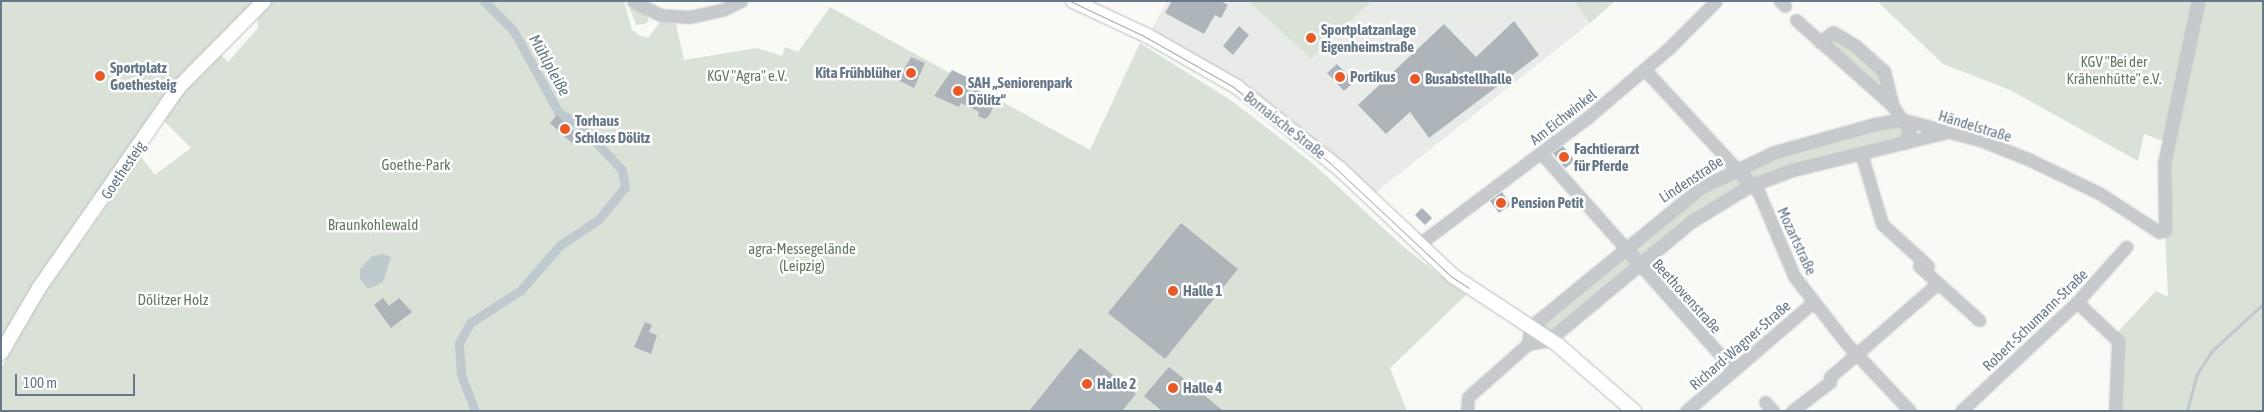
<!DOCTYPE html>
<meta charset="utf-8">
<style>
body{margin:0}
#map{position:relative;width:2264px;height:412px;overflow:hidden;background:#f9f9f6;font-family:"Asap Condensed",sans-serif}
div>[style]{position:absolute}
.built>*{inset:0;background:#e9ebe9}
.green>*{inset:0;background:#dae1d7}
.water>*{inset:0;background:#bfcace}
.stream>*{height:2.5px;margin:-1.25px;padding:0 1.25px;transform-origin:1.25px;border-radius:1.25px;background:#bfcace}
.canal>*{height:9px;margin:-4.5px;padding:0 4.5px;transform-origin:4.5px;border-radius:4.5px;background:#bfcace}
.building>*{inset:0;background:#adb5bb}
.roads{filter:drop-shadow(0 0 1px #b9bdc1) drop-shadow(0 0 1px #b9bdc1)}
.minor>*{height:11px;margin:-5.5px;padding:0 5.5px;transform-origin:5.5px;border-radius:5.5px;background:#c6cacd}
.major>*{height:14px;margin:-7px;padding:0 7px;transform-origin:7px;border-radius:7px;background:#fff}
.tram>*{height:1px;margin:-0.5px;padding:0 0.5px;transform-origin:0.5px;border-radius:0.5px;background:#a6acb2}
.dots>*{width:14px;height:14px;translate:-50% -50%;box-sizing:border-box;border:2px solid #fff;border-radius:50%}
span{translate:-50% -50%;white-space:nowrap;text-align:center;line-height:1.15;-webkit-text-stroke:5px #fff;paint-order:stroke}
.poi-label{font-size:15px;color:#677888;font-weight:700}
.left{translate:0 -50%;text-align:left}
.right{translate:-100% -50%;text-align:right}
.park-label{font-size:15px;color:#667a62}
.street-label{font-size:15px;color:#677888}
.water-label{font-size:16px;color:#637a83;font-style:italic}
.frame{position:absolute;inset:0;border:2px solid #677888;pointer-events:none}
.scale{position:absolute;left:15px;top:374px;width:120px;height:22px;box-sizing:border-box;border:2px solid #677888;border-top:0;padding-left:6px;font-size:15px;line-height:18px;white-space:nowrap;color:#677888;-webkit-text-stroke:4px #fff;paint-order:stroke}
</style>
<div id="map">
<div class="built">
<div style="clip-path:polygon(1167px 1px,1248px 1px,1311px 59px,1372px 1px,1574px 1px,1590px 23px,1370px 197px,1237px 87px,1148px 36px)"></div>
</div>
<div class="green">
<div style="clip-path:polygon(1px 1px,254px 1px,169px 88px,1px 343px)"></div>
<div style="clip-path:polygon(264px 1px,624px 1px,632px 30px,639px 35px,648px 38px,660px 22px,676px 24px,684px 60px,757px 48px,782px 56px,785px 47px,798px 52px,830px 7px,1090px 150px,1140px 43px,1232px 101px,1311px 162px,1405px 248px,1466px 295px,1390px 368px,1407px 411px,1px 411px,1px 368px,41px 298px,141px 157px,155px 175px,191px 148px,159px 116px,217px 51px,228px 62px,258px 28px,257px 10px)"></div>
<div style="clip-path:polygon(1248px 1px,1372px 1px,1311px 59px)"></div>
<div style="clip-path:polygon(1574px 1px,1615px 1px,1590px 23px)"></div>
<div style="clip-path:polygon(1877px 1px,2263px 1px,2263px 411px,2115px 411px,2115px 335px,2156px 291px,2168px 297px,2165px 230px,2169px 143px,2144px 134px,2138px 161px,2010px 90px,1943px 64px)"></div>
<div style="clip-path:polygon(629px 7px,645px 12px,649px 20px,645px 24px,636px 25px)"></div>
<div style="clip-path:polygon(1830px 33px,1884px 71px,1892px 97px,1820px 42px)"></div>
<div style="clip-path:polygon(1901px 119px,1909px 136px,1837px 159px,1717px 205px,1549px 340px,1530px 327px,1623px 248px,1734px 169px)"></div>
</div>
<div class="water">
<div style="clip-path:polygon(383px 254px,391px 257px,383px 282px,368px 289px,360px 279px,360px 269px,372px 256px)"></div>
</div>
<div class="stream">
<div style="left:2187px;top:411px;width:38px;rotate:-75deg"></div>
<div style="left:2197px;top:374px;width:27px;rotate:-57deg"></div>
<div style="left:2212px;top:351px;width:69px;rotate:-42.7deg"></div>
</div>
<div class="canal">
<div style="left:475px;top:411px;width:40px;rotate:-111deg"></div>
<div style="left:461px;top:374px;width:31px;rotate:-94deg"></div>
<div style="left:459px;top:343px;width:23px;rotate:-61deg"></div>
<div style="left:470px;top:323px;width:61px;rotate:-32.9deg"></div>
<div style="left:521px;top:290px;width:58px;rotate:-49.2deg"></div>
<div style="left:559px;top:246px;width:48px;rotate:-34deg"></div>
<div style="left:599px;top:219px;width:41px;rotate:-50.9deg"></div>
<div style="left:625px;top:187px;width:17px;rotate:-100deg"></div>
<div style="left:622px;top:170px;width:62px;rotate:-133deg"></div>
<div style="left:580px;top:125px;width:24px;rotate:-150deg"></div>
<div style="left:559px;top:113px;width:95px;rotate:-119deg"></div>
<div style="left:513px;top:30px;width:41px;rotate:-135deg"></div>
</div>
<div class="building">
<div style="clip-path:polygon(1172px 1px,1221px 1px,1228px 5px,1221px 18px,1215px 15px,1204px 34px,1165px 13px)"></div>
<div style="clip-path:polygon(1514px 21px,1539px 55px,1429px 138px,1410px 112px,1386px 134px,1358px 105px,1444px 24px,1476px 57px)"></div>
<div style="clip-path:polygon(1239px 26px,1249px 35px,1233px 55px,1223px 46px)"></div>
<div style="clip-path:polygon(911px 57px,925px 63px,914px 88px,898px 80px)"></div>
<div style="clip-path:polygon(1337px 64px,1354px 82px,1344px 91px,1327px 73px)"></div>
<div style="clip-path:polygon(952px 70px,971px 79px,968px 86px,997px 99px,989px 116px,985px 119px,978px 116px,979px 112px,961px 103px,959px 107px,934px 96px)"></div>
<div style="clip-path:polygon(557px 115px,579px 136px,572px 143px,550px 123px)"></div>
<div style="clip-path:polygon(1563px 146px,1575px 161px,1565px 168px,1553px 153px)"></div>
<div style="clip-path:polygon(1502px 192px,1511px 205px,1499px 213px,1490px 201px)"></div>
<div style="clip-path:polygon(1422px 208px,1432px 218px,1425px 225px,1415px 215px)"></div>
<div style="clip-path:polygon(1181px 223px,1238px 269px,1165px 359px,1108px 313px)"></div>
<div style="clip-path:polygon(383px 298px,389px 306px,399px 298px,412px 312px,391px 328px,374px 305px)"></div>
<div style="clip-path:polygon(645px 322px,652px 325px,649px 332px,657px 335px,651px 354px,634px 347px)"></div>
<div style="clip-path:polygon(1080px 348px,1136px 394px,1122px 411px,1029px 411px)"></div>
<div style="clip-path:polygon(1169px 367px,1197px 389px,1223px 411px,1162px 411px,1144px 396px)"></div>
</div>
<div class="roads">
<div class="minor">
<div style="left:633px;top:1px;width:31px;rotate:27deg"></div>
<div style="left:661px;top:15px;width:28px;rotate:4deg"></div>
<div style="left:689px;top:17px;width:34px;rotate:-12deg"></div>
<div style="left:722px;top:10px;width:21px;rotate:-25deg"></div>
<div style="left:1780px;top:1px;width:7px;rotate:45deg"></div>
<div style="left:1796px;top:20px;width:130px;rotate:41.6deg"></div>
<div style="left:1893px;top:106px;width:15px;rotate:58deg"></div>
<div style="left:1901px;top:119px;width:82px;rotate:14.9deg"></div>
<div style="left:1980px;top:140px;width:52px;rotate:21.6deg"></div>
<div style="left:2028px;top:159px;width:79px;rotate:25.6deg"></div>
<div style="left:2099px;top:193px;width:72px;rotate:33deg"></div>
<div style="left:2159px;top:232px;width:6px;rotate:-18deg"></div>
<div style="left:2165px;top:230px;width:67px;rotate:-90.9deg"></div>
<div style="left:2164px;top:163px;width:166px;rotate:-78.1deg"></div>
<div style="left:1820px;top:42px;width:16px;rotate:-38deg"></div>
<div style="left:1833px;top:32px;width:26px;rotate:31deg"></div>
<div style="left:1855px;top:45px;width:39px;rotate:42deg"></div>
<div style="left:1884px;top:71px;width:36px;rotate:76deg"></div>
<div style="left:1645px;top:70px;width:168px;rotate:47.2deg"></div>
<div style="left:1759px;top:193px;width:90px;rotate:67.1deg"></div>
<div style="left:1794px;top:276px;width:86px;rotate:52.1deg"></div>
<div style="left:1847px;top:344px;width:92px;rotate:46.8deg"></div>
<div style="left:1541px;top:153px;width:290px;rotate:48.4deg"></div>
<div style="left:1861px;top:153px;width:74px;rotate:73.5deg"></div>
<div style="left:1882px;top:224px;width:62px;rotate:42.4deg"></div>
<div style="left:1419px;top:244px;width:210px;rotate:-36.9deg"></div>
<div style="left:1587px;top:118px;width:108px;rotate:-40.5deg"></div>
<div style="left:1669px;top:48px;width:66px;rotate:-45deg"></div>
<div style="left:1919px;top:266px;width:81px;rotate:42deg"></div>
<div style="left:2077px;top:302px;width:57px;rotate:43.6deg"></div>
<div style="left:2118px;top:341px;width:70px;rotate:92.5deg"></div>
<div style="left:1528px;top:344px;width:21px;rotate:-11deg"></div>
<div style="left:1549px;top:340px;width:185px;rotate:-39.7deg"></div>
<div style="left:1691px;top:222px;width:69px;rotate:-31.4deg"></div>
<div style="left:1750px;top:186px;width:46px;rotate:-20.4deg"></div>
<div style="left:1793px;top:170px;width:155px;rotate:-13.8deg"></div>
<div style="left:1765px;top:402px;width:12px;rotate:48deg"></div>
<div style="left:1467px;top:411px;width:14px;rotate:-86deg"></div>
<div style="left:1468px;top:397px;width:80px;rotate:-41.5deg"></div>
<div style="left:1528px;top:344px;width:17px;rotate:-83deg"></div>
<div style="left:1530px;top:327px;width:221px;rotate:-39.3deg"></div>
<div style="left:1701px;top:187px;width:81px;rotate:-25.6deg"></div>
<div style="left:1774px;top:152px;width:104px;rotate:-15.6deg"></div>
<div style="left:1874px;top:124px;width:27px;rotate:-10deg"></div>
<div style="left:1901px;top:119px;width:13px;rotate:48deg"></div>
<div style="left:1910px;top:129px;width:15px;rotate:110deg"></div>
<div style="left:1686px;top:411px;width:167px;rotate:-40.6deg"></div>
<div style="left:1792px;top:411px;width:48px;rotate:-37.3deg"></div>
<div style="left:1830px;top:382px;width:5px;rotate:-90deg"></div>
<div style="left:1830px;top:377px;width:143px;rotate:-41deg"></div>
<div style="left:1961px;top:411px;width:159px;rotate:-43.2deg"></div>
<div style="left:2077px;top:302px;width:74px;rotate:-48.3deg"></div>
</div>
<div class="major">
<div style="left:1073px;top:1px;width:83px;rotate:25deg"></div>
<div style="left:1148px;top:36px;width:103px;rotate:29.8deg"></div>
<div style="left:1237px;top:87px;width:133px;rotate:38.6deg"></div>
<div style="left:1341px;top:170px;width:154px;rotate:43.4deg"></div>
<div style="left:1453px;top:276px;width:126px;rotate:33.3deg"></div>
<div style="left:1558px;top:345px;width:101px;rotate:41deg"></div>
<div style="left:1px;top:353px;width:75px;rotate:-59.7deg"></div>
<div style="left:39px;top:288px;width:244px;rotate:-55.2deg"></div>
<div style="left:178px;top:88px;width:122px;rotate:-45.3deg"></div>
</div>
</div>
<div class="tram">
<div style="left:1070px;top:1px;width:80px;rotate:25.3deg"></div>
<div style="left:1142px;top:35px;width:103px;rotate:29.5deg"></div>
<div style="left:1232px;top:86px;width:123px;rotate:38.1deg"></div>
<div style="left:1329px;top:162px;width:168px;rotate:43.1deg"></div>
<div style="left:1452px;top:277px;width:20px;rotate:33deg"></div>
</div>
<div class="dots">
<div style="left:1311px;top:38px;background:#e85927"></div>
<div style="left:911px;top:73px;background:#e85927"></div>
<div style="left:100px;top:76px;background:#e85927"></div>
<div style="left:1340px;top:77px;background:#e85927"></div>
<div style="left:1415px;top:79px;background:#e85927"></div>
<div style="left:958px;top:91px;background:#e85927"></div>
<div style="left:565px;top:129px;background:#e85927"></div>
<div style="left:1564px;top:157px;background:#e85927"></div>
<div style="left:1501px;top:203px;background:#e85927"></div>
<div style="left:1173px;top:291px;background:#e85927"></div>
<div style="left:1087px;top:384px;background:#e85927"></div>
<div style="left:1173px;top:388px;background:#e85927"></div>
</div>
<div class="poi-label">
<span class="left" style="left:1321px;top:38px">Sportplatzanlage<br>Eigenheimstraße</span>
<span class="left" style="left:110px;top:76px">Sportplatz<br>Goethesteig</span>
<span class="right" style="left:901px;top:73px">Kita Frühblüher</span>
<span class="left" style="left:1350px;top:77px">Portikus</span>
<span class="left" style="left:1425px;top:79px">Busabstellhalle</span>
<span class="left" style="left:968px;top:91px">SAH „Seniorenpark<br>Dölitz“</span>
<span class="left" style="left:575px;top:129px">Torhaus<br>Schloss Dölitz</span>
<span class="left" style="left:1574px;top:157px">Fachtierarzt<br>für Pferde</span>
<span class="left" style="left:1511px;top:203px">Pension Petit</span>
<span class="left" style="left:1183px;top:291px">Halle 1</span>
<span class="left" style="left:1097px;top:384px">Halle 2</span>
<span class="left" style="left:1183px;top:388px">Halle 4</span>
</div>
<div class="park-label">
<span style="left:2114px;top:70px">KGV "Bei der<br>Krähenhütte" e.V.</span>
<span style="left:747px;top:76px">KGV "Agra" e.V.</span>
<span style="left:416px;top:165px">Goethe-Park</span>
<span style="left:373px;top:225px">Braunkohlewald</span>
<span style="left:802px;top:257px">agra-Messegelände<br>(Leipzig)</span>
<span style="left:173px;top:300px">Dölitzer Holz</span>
</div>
<div class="street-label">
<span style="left:1563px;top:117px;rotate:-38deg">Am Eichwinkel</span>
<span style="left:1285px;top:125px;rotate:38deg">Bornaische Straße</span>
<span style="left:1975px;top:126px;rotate:17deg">Händelstraße</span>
<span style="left:123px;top:170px;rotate:-56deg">Goethesteig</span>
<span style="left:1691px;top:179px;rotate:-33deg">Lindenstraße</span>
<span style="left:1797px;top:241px;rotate:65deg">Mozartstraße</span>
<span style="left:1687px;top:296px;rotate:48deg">Beethovenstraße</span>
<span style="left:2035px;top:320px;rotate:-44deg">Robert-Schumann-Straße</span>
<span style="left:1740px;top:345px;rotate:-41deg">Richard-Wagner-Straße</span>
</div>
<div class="water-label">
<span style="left:550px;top:65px;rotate:61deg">Mühlpleiße</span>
</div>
<div class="frame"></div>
<div class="scale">100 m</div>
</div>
